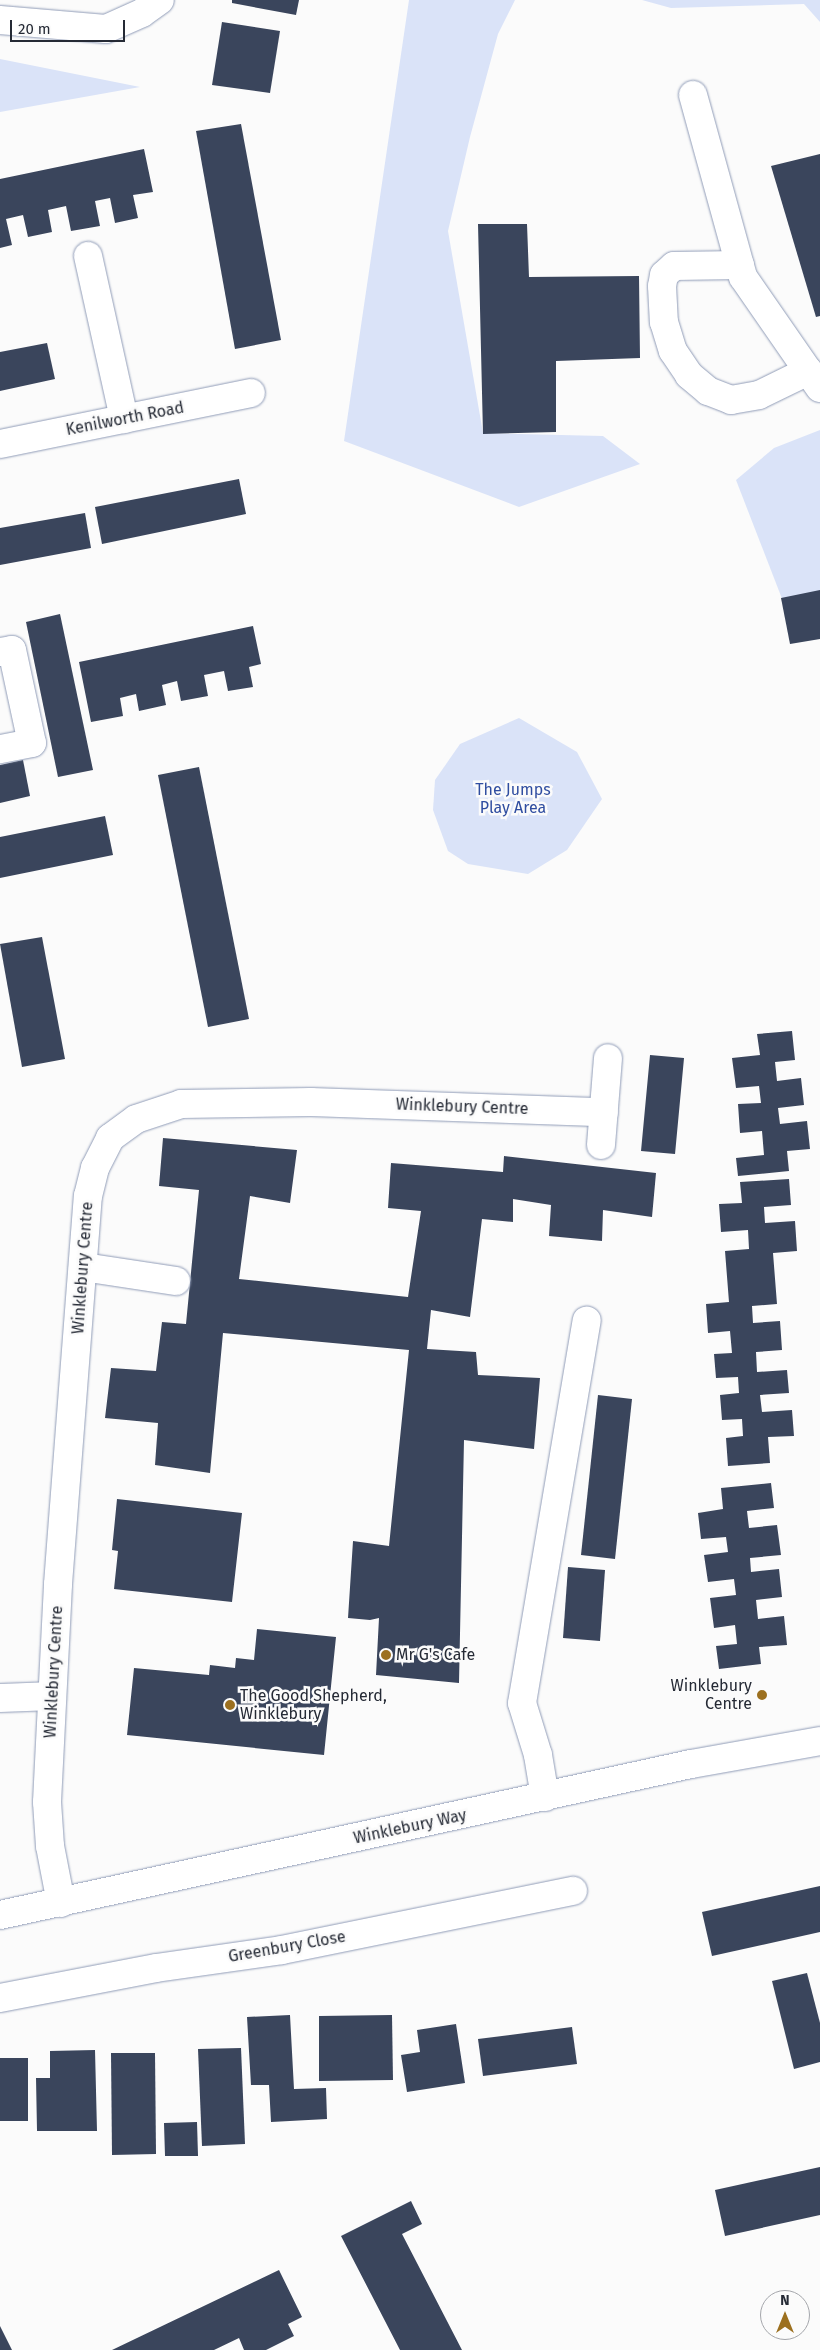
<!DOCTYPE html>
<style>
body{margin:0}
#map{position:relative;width:820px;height:2350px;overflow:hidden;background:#fbfbfb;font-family:"Fira Sans",sans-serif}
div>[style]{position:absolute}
.green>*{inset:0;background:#dae3f8}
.building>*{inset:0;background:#3a455c}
.roads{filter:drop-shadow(0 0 1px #909cb7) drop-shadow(0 0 1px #909cb7)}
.minor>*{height:28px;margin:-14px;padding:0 14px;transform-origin:14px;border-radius:14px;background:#fff}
.dots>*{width:14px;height:14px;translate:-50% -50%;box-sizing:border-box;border:2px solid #fbfbfb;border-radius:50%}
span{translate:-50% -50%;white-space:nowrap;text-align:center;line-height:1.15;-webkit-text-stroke:5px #fbfbfb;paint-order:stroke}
.street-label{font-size:16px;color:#252a35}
.park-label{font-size:16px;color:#2f4da0}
.poi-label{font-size:16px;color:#252a35}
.left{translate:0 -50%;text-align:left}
.right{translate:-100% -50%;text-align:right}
.north{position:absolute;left:760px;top:2290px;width:50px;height:50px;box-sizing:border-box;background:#fbfbfb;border:1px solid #a5a7ac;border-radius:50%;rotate:0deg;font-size:14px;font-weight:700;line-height:20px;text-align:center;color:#252a35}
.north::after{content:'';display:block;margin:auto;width:18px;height:22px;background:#9c701f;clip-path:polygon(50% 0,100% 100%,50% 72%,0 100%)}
.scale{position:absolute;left:10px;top:20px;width:115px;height:22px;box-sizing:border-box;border:2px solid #252a35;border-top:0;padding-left:6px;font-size:15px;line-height:18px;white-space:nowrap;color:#252a35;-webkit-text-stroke:4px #fbfbfb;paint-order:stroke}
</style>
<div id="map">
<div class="green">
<div style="clip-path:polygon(409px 0,515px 0,498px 34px,470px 137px,448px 231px,483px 433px,603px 436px,640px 464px,519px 507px,344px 441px)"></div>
<div style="clip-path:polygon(642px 0,820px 0,820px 22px,804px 4px,671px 8px)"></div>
<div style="clip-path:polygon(0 59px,140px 87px,0 112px)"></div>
<div style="clip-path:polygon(820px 430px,820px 598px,786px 609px,736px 480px,774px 448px)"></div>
<div style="clip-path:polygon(519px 718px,577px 752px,602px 799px,567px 850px,528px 874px,468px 864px,448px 851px,433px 810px,435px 780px,460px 744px)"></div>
</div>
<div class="building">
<div style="clip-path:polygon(232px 0,299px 0,296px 15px,232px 3px)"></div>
<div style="clip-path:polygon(222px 22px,280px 31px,270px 93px,212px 85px)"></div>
<div style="clip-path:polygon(241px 124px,281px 340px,235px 349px,196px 131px)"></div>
<div style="clip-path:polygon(144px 149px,153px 192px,133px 195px,138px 218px,115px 223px,110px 198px,95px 201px,100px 226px,71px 231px,66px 206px,48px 210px,52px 232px,28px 237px,23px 215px,6px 219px,12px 245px,0 248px,0 179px)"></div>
<div style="clip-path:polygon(820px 154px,820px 316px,816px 317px,771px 166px)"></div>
<div style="clip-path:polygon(478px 224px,527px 224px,529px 277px,639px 276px,640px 358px,556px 361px,556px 432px,483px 434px)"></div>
<div style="clip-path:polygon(47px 343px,55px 379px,0 391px,0 352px)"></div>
<div style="clip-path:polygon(239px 479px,246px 514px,102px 544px,95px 507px)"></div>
<div style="clip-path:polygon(85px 513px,91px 548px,0 565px,0 528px)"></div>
<div style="clip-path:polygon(820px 590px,820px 639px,790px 644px,781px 598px)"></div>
<div style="clip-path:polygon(60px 614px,93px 770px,58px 777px,26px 622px)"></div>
<div style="clip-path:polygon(253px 626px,261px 664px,249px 667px,253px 687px,228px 691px,224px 671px,204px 675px,208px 696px,181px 701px,177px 681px,162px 685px,166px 705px,139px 711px,136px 694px,120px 698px,123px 716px,91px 722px,79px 662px)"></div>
<div style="clip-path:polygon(23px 760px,30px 796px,0 803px,0 765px)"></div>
<div style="clip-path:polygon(199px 767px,249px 1019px,208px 1027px,158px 775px)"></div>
<div style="clip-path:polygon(105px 816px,113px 855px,0 878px,0 837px)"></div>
<div style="clip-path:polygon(42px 937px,65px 1059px,22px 1067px,0 944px)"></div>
<div style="clip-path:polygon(792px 1031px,795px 1060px,775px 1062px,777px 1081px,801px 1078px,804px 1105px,778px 1108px,780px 1124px,807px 1121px,810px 1149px,787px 1151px,789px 1171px,738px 1176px,736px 1158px,764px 1155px,762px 1131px,740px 1133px,738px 1104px,761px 1103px,759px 1086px,736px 1088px,732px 1058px,760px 1055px,757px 1034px)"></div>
<div style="clip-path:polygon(650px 1055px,684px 1058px,675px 1154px,641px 1151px)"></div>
<div style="clip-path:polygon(163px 1138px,297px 1150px,290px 1203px,250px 1196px,239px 1279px,408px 1297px,421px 1211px,388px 1208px,391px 1163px,503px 1172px,504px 1156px,656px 1173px,652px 1217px,603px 1210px,602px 1241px,549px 1236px,551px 1205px,513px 1199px,513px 1222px,482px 1219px,470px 1317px,431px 1310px,427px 1349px,476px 1352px,478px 1375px,540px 1378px,534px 1449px,464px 1440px,459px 1683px,376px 1675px,379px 1618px,370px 1620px,348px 1618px,353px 1541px,389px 1546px,409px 1350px,223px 1333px,210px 1473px,155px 1465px,158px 1423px,105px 1418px,111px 1368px,156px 1371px,162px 1322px,186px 1324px,199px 1190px,159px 1186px)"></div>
<div style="clip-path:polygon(789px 1179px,791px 1205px,764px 1207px,765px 1223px,795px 1221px,797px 1251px,773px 1253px,777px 1304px,752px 1306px,753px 1323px,780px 1321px,782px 1350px,756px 1352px,757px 1372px,787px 1370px,789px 1393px,760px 1395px,762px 1412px,792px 1410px,794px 1436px,768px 1437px,770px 1463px,728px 1466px,726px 1438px,743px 1436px,742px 1419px,722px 1420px,720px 1395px,739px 1393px,738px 1377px,716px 1378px,714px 1354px,732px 1353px,730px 1331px,708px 1333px,706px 1304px,729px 1302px,725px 1251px,749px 1249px,748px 1230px,721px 1232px,719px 1204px,742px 1203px,740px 1182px)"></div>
<div style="clip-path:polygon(598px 1395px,632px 1399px,615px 1559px,581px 1555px)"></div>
<div style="clip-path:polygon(771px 1483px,774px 1508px,747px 1511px,749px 1528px,777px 1525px,781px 1555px,750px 1558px,751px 1572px,779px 1569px,782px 1597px,756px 1600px,758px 1619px,784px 1616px,787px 1645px,759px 1647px,761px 1664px,719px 1669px,716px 1646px,737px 1644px,735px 1625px,714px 1628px,710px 1598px,736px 1595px,734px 1579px,708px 1582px,704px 1555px,728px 1552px,726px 1537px,701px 1539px,698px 1513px,723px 1509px,721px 1488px)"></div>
<div style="clip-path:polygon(117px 1499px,242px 1513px,232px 1602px,114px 1589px,118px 1551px,112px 1550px)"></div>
<div style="clip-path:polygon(568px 1567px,605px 1570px,600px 1641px,563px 1638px)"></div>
<div style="clip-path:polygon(257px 1629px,336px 1637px,324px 1755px,127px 1735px,134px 1668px,209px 1675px,210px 1665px,235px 1668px,236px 1658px,254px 1660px)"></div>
<div style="clip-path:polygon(820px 1886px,820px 1932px,712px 1956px,702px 1912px)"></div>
<div style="clip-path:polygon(807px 1973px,820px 2023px,820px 2062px,794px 2069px,772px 1981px)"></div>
<div style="clip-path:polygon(290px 2015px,294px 2089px,326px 2088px,327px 2119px,271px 2122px,269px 2085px,251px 2085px,247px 2017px)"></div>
<div style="clip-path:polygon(392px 2015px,393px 2080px,319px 2081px,319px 2016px)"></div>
<div style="clip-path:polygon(456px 2024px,465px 2083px,407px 2092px,401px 2055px,420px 2052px,417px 2030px)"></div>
<div style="clip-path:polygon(572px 2027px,577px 2064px,483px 2076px,478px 2039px)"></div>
<div style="clip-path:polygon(241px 2048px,245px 2144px,202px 2146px,198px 2049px)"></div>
<div style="clip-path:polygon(95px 2050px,97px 2131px,37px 2131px,36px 2078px,50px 2078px,50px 2051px)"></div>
<div style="clip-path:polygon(111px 2053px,155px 2053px,156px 2154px,112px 2155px)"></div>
<div style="clip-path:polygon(0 2058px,28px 2058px,28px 2121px,0 2121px)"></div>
<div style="clip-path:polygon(197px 2122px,198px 2156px,165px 2156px,164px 2123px)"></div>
<div style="clip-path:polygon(820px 2167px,820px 2215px,725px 2236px,715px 2190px)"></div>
<div style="clip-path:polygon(411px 2201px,422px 2224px,402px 2234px,462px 2350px,400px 2350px,341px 2236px)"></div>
<div style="clip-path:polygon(279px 2270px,302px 2317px,288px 2324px,294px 2336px,266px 2350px,244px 2350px,239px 2338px,214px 2350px,112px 2350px)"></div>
<div style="clip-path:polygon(0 2326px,12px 2350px,0 2350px)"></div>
</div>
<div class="roads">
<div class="minor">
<div style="left:0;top:20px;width:106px;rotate:4.9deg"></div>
<div style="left:106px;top:29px;width:39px;rotate:-24deg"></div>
<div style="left:142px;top:13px;width:22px;rotate:-36deg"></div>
<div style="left:693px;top:95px;width:189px;rotate:74.6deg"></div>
<div style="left:743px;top:277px;width:135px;rotate:55.3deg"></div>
<div style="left:88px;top:256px;width:167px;rotate:77.5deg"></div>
<div style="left:740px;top:265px;width:66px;rotate:179.1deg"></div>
<div style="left:674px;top:266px;width:13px;rotate:138deg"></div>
<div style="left:664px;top:275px;width:11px;rotate:100deg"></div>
<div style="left:662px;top:286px;width:36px;rotate:87deg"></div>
<div style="left:664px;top:322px;width:30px;rotate:73deg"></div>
<div style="left:673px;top:351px;width:29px;rotate:56deg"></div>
<div style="left:689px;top:375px;width:25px;rotate:40deg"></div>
<div style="left:708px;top:391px;width:25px;rotate:21deg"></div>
<div style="left:731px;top:400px;width:28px;rotate:-10deg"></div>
<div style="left:759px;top:395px;width:55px;rotate:-26.1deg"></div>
<div style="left:0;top:444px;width:256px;rotate:-11.5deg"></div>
<div style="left:0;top:652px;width:12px;rotate:-9deg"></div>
<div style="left:12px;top:650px;width:95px;rotate:77.9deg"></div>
<div style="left:32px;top:743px;width:33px;rotate:169deg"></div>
<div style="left:601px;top:1145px;width:87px;rotate:-85.4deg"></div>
<div style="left:83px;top:1267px;width:94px;rotate:8.6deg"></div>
<div style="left:0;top:1698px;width:52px;rotate:-2.2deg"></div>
<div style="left:545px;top:1797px;width:43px;rotate:-99.5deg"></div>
<div style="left:538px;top:1755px;width:54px;rotate:-107.1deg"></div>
<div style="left:522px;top:1703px;width:388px;rotate:-80.4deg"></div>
<div style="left:61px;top:1903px;width:58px;rotate:-100.9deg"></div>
<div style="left:50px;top:1846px;width:44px;rotate:-93.9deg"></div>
<div style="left:47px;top:1802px;width:218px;rotate:-87.1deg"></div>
<div style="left:58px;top:1584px;width:389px;rotate:-85.6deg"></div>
<div style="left:88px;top:1196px;width:29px;rotate:-76deg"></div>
<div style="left:95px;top:1168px;width:34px;rotate:-63deg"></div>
<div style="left:110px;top:1138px;width:32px;rotate:-36deg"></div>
<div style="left:136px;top:1119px;width:47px;rotate:-18.4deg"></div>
<div style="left:181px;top:1104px;width:130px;rotate:-0.9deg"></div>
<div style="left:311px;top:1102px;width:293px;rotate:2deg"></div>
<div style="left:0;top:1915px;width:707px;rotate:-12.33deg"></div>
<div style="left:691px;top:1764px;width:131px;rotate:-10.1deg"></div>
<div style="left:0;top:1998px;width:159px;rotate:-10.9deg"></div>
<div style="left:156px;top:1968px;width:127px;rotate:-8.1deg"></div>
<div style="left:282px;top:1950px;width:297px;rotate:-11.5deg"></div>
</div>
</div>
<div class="dots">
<div style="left:386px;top:1655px;background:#9c701f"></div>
<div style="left:762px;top:1695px;background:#9c701f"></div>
<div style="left:230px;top:1705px;background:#9c701f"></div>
</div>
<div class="street-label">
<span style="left:125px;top:419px;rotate:-11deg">Kenilworth Road</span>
<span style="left:462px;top:1107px;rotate:2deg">Winklebury Centre</span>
<span style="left:83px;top:1268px;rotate:-86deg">Winklebury Centre</span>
<span style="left:54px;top:1672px;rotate:-87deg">Winklebury Centre</span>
<span style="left:410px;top:1827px;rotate:-12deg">Winklebury Way</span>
<span style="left:287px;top:1947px;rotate:-10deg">Greenbury Close</span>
</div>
<div class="park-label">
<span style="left:513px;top:799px">The Jumps<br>Play Area</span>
</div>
<div class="poi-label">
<span class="left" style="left:396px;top:1655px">Mr G's Cafe</span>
<span class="right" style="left:752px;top:1695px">Winklebury<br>Centre</span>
<span class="left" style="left:240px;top:1705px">The Good Shepherd,<br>Winklebury</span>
</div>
<div class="north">N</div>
<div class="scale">20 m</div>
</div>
